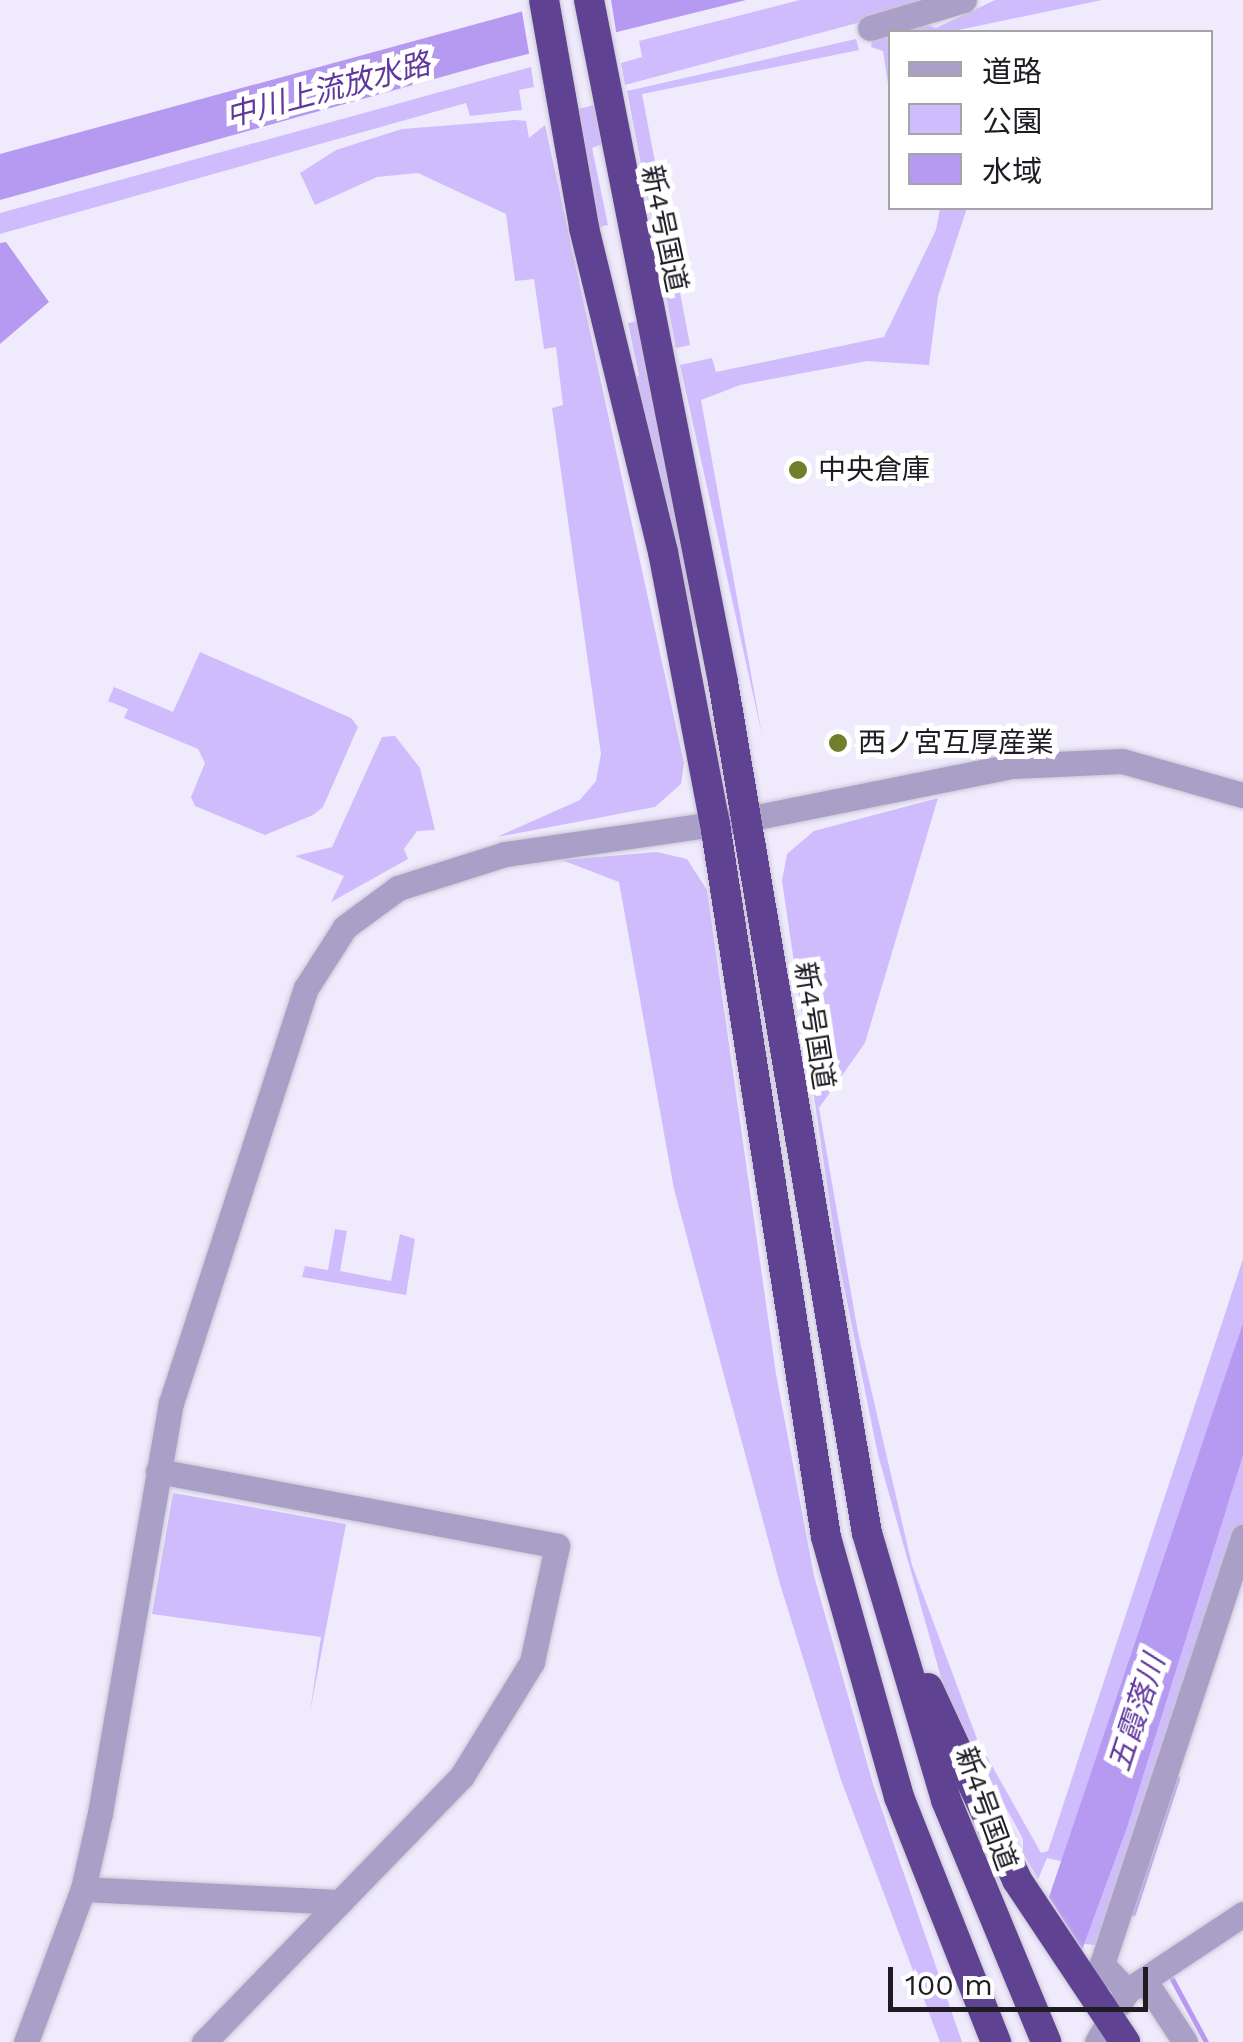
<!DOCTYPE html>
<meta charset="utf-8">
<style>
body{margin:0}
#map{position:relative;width:1243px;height:2042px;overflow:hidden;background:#efebfc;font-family:"Work Sans","Noto Sans JP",sans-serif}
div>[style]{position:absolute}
.green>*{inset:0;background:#cfbcfc}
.water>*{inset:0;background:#b69af2}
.pier>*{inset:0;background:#efebfc}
.stream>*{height:5px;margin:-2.5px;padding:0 2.5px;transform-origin:2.5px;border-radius:2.5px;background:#b69af2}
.roads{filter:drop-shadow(0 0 2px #c9c6d5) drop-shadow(0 0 2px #c9c6d5)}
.minor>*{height:25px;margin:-12.5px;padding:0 12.5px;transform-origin:12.5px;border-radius:12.5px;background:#aa9fc6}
.highway>*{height:30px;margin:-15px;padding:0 15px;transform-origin:15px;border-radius:15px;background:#5f4292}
.dots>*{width:28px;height:28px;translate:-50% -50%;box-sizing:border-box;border:5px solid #fff;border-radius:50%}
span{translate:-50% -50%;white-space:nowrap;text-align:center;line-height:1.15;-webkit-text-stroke:10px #fff;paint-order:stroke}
.street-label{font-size:28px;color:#1e1b23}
.poi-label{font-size:28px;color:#1e1b23}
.left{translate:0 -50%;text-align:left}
.water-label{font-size:30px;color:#60379d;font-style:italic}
.legend{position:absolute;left:888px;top:30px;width:325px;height:180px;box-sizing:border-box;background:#fff;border:2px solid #a5a4a7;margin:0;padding:12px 18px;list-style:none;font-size:30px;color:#1e1b23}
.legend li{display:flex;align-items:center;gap:20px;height:50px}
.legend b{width:50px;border:2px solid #a5a4a7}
.scale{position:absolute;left:888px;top:1967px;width:260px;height:45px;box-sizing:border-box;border:5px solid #1e1b23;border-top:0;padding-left:12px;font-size:30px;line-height:35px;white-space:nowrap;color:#1e1b23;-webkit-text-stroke:8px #fff;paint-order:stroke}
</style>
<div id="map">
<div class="green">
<div style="clip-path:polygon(800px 0,943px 0,625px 85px,621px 63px,642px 57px,639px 41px)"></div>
<div style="clip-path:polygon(995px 0,1102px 0,949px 32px,890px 32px,890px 97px,883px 51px,871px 47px,873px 36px,917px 21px,936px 28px)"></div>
<div style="clip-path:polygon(856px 39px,859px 50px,642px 94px,690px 345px,676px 348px,627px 91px)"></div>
<div style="clip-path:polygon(531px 67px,534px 87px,519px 90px,522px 110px,470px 116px,466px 103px,0 234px,0 213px)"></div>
<div style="clip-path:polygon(594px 105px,602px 144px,592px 148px,608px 225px,596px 228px,575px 110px)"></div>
<div style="clip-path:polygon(515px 120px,526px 121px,529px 138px,545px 125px,684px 763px,681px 784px,655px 807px,497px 837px,580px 800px,596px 781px,601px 754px,552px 408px,563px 405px,556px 347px,544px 349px,534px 279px,515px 281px,506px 214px,418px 173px,377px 177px,315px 205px,300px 173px,336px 150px,402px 129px)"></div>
<div style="clip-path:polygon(940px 208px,967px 208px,938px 296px,929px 365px,867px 361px,740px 385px,701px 400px,762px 735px,680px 365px,712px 358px,716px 372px,884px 337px,936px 230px)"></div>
<div style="clip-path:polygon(640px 321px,698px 627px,691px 629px,629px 380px,639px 376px,628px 323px)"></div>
<div style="clip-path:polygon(200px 652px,351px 718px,358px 727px,323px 807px,313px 815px,265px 835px,195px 806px,191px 797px,205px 763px,198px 749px,124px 718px,128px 709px,108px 701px,114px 687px,173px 712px)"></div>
<div style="clip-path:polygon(395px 736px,420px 768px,435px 830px,417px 831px,404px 849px,408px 859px,331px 902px,344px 876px,295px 856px,332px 847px,382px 737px)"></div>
<div style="clip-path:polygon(938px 798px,865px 1043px,819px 1108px,858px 1333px,912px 1565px,977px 1739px,1041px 1853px,1048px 1851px,1243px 1259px,1243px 1323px,1204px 1441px,1065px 1862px,1047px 1858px,1038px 1879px,1023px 1853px,1023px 1839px,948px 1702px,878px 1455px,837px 1252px,782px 881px,787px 854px,814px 831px)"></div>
<div style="clip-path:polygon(657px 852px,687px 859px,707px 890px,776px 1374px,814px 1576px,873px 1784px,962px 2042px,940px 2042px,841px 1780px,780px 1584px,674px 1189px,619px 882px,562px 860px)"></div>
<div style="clip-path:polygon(335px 1229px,347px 1231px,340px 1271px,391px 1281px,400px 1234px,415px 1239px,406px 1295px,302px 1277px,305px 1266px,328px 1270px)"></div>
<div style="clip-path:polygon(1243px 1456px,1243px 1527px,1103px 1946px,1084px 1944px,1127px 1828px)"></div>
<div style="clip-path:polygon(173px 1493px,346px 1524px,310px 1712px,321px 1637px,152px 1614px)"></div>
</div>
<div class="water">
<div style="clip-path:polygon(564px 0,746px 0,488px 64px,0 200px,0 154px)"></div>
<div style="clip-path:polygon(6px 242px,49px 302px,0 344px,0 243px)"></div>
<div style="clip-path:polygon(1243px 1323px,1243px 1456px,1127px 1828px,1082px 1950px,1049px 1897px)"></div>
</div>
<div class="pier">
<div style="clip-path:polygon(544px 0,611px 0,617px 38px,530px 59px,521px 6px)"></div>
<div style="clip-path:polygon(1032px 1936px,1064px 2021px,1057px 2042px,1022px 2042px,1009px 2012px)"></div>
</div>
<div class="stream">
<div style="left:1133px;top:1913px;width:142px;rotate:-71.9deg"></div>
<div style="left:1172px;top:1979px;width:72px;rotate:61.6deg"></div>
</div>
<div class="roads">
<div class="minor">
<div style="left:870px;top:28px;width:98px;rotate:-16.6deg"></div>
<div style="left:158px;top:1471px;width:406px;rotate:10.6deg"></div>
<div style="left:557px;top:1546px;width:119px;rotate:102.2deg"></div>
<div style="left:532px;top:1662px;width:134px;rotate:121.6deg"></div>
<div style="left:462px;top:1776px;width:371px;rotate:134.1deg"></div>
<div style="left:83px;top:1889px;width:257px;rotate:2.9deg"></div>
<div style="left:1145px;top:1981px;width:73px;rotate:56.7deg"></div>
<div style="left:1127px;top:1991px;width:37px;rotate:-133deg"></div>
<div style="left:1102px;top:1964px;width:450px;rotate:-71.7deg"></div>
<div style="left:1119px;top:2004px;width:15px;rotate:-58deg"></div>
<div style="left:1127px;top:1991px;width:139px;rotate:-33.6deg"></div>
<div style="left:26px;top:2042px;width:163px;rotate:-69.6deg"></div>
<div style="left:83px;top:1889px;width:78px;rotate:-77.4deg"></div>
<div style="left:100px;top:1813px;width:416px;rotate:-80.2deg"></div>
<div style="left:171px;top:1403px;width:436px;rotate:-72deg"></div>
<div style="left:306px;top:988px;width:72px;rotate:-57.4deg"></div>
<div style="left:345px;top:927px;width:66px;rotate:-36.3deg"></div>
<div style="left:398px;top:888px;width:112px;rotate:-17.6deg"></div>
<div style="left:505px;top:854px;width:245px;rotate:-8.2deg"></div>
<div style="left:747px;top:819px;width:270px;rotate:-11.3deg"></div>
<div style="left:1012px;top:766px;width:110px;rotate:-2.6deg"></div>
<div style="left:1122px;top:761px;width:126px;rotate:15.7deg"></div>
<div style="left:1097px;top:2042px;width:16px;rotate:-60deg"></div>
</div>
<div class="highway">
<div style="left:544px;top:0;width:231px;rotate:80deg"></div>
<div style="left:584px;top:228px;width:333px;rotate:76.3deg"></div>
<div style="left:663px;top:552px;width:277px;rotate:79.2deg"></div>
<div style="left:715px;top:824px;width:722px;rotate:81.15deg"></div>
<div style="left:826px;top:1537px;width:270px;rotate:74.3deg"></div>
<div style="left:899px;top:1797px;width:264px;rotate:68.4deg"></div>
<div style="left:589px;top:0;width:695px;rotate:78.88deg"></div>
<div style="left:723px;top:682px;width:863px;rotate:80.4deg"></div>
<div style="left:867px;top:1533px;width:278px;rotate:73.5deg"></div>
<div style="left:946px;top:1800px;width:262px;rotate:67.5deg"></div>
<div style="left:928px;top:1688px;width:212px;rotate:65.1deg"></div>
<div style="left:1017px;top:1880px;width:195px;rotate:56.3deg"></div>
</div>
</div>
<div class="dots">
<div style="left:798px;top:470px;background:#717f2c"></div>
<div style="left:838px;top:743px;background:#717f2c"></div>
</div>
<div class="street-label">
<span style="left:664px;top:229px;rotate:78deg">新4号国道</span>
<span style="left:814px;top:1026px;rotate:81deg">新4号国道</span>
<span style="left:986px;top:1809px;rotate:70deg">新4号国道</span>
</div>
<div class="poi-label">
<span class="left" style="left:818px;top:470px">中央倉庫</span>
<span class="left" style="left:858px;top:743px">西ノ宮互厚産業</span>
</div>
<div class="water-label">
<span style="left:328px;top:90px;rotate:-15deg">中川上流放水路</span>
<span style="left:1137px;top:1713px;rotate:-72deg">五霞落川</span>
</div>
<ul class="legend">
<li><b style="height:12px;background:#aa9fc6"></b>道路</li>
<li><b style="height:28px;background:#cfbcfc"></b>公園</li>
<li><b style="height:28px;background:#b69af2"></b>水域</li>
</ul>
<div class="scale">100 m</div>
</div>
